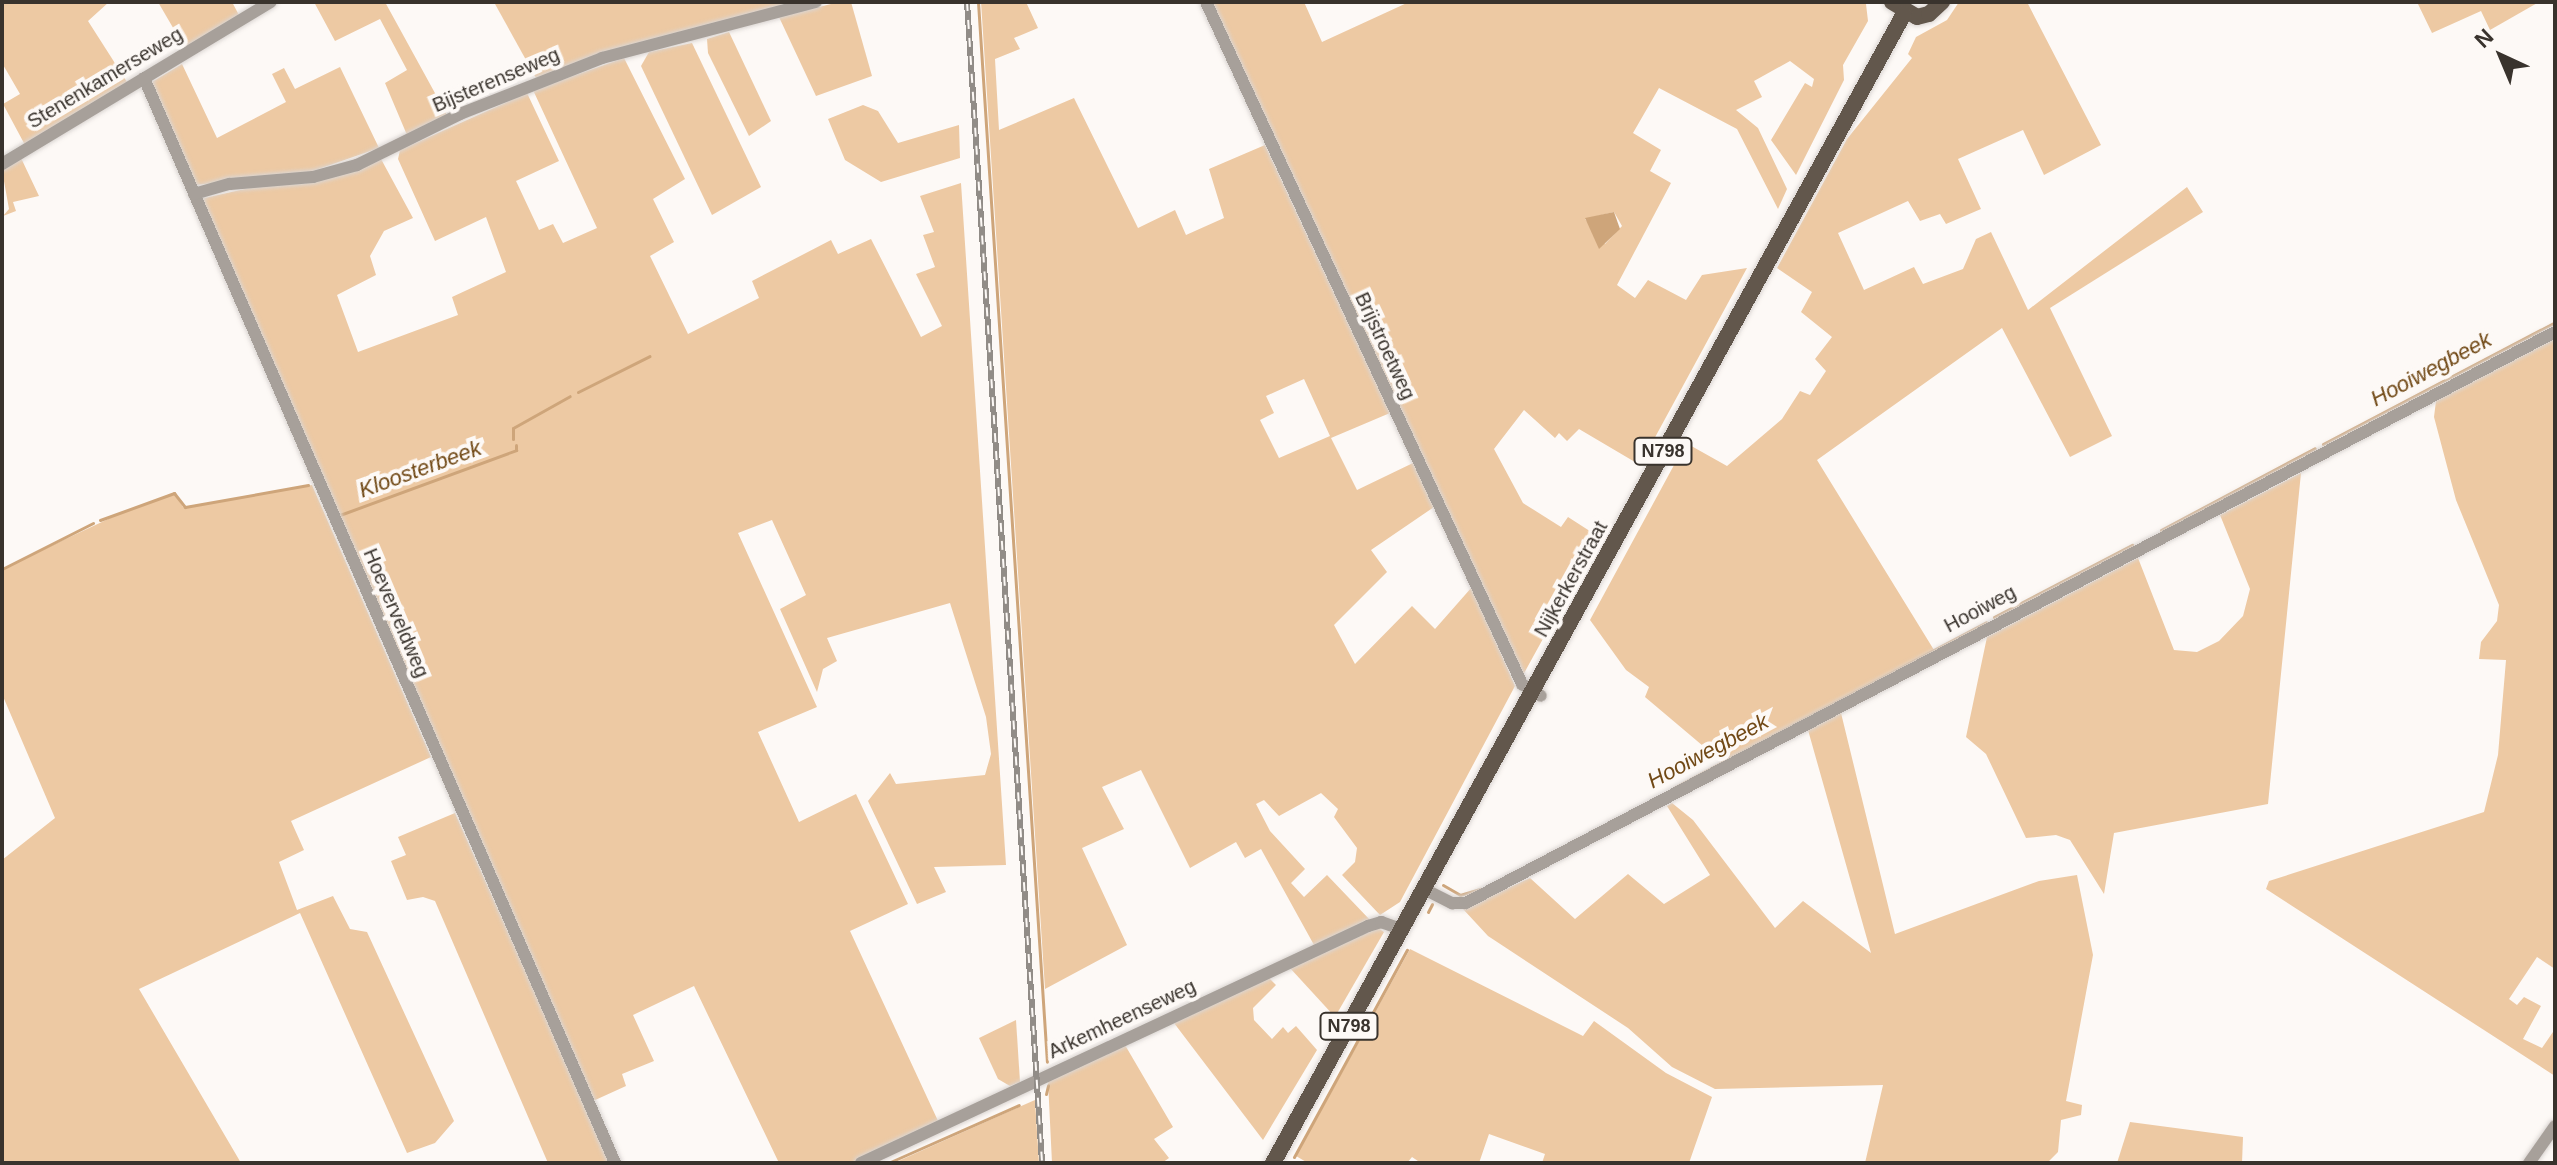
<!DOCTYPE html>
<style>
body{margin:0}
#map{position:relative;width:2557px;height:1165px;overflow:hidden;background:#fdf9f6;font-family:Arial,sans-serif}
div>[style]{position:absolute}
.green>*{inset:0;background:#edc9a3}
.water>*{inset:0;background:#cea57a}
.stream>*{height:3px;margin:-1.5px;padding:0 1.5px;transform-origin:1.5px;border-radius:1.5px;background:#cea57a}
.roads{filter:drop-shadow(0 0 2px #dad5d2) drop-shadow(0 0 2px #dad5d2)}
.minor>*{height:12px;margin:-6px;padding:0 6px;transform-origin:6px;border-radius:6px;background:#a7a09a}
.major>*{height:16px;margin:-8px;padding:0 8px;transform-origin:8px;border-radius:8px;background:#62574c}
.rail>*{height:6px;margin-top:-3px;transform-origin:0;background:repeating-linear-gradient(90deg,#fdf9f6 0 9px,#918c87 0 18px);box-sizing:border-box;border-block:2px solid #918c87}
span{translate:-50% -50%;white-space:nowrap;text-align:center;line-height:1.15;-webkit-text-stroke:8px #fdf9f6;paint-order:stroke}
.shield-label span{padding:2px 6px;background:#fdf9f6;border:2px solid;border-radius:6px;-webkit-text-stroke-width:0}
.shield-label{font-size:18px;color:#39332d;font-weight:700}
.street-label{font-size:20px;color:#39332d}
.water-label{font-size:22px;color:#714916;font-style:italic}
.frame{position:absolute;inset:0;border:4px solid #39332d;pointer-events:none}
.north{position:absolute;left:2461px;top:16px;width:80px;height:80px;-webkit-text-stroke:6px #fdf9f6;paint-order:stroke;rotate:316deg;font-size:22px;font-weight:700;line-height:32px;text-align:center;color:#39332d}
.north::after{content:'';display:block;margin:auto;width:28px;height:36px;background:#39332d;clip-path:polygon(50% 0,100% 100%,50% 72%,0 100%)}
</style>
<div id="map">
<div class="green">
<div style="clip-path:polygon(2px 2px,109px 2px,88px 21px,127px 82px,25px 145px,3px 104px,20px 94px,2px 63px)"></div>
<div style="clip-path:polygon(158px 2px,232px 2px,240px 17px,186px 50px)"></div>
<div style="clip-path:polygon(314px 2px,385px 2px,447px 115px,407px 135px,385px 83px,407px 70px,380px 19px,335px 41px)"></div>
<div style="clip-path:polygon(780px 2px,783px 7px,536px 78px,495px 4px)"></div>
<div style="clip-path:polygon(839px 2px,851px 2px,872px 76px,816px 96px,779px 17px)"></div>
<div style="clip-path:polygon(evenodd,981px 2px,1026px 2px,1038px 28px,1014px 38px,1020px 49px,995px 59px,999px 130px,1074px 98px,1138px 228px,1175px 210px,1186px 235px,1224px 218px,1209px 169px,1265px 145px,1390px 413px,1331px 438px,1357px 490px,1413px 463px,1434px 507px,1371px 550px,1387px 572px,1334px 625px,1355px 664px,1412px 606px,1435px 629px,1472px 587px,1515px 686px,1400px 902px,1380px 915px,1342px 875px,1355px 862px,1357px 848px,1334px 817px,1338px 809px,1321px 793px,1279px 816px,1264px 800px,1256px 804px,1270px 831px,1305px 869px,1291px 883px,1304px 897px,1327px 875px,1370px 920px,1314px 945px,1261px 849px,1245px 858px,1236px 842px,1190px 868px,1141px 770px,1102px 787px,1124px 829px,1082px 848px,1127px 945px,1045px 989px,981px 2px,1304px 379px,1330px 436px,1279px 458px,1260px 420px,1274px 413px,1266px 396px,1304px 379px)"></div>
<div style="clip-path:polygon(evenodd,1212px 2px,1304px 2px,1322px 42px,1409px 2px,1866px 4px,1868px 21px,1843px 65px,1844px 80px,1796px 175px,1771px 140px,1805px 83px,1812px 87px,1814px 79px,1790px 61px,1754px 81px,1762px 97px,1736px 110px,1758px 128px,1787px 189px,1778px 209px,1737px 129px,1699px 109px,1659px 88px,1633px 133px,1661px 150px,1650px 171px,1671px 183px,1617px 285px,1635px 298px,1648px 280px,1686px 300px,1702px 275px,1747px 268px,1640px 465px,1579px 429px,1567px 441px,1559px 433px,1555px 438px,1524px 410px,1494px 449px,1523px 503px,1561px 527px,1568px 517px,1599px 537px,1523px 675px,1212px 2px,1614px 212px,1622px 226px,1605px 244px,1585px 219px,1614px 212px)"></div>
<div style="clip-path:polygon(1959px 2px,2027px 2px,2101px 145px,2044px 175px,2023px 130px,1958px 159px,1981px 209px,1946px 224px,1940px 214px,1920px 221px,1908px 201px,1838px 233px,1864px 290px,1914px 267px,1923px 284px,1963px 269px,1976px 239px,1991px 232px,2028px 310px,2187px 187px,2203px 212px,2050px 308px,2112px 436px,2070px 457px,2002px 328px,1817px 460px,1934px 650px,1722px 762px,1645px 697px,1649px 687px,1626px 670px,1590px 620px,1686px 443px,1727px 466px,1782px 419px,1800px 391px,1810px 395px,1826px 371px,1815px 359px,1832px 337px,1801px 312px,1812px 292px,1777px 268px,1847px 139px,1912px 58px,1908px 54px,1916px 37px,1947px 20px)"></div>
<div style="clip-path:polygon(2417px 2px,2539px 2px,2490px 30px,2481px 11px,2432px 33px)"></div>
<div style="clip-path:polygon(729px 32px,771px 121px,749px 136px,708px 53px,707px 39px)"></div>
<div style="clip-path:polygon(692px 43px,761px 187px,712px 215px,641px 66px,649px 52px)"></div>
<div style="clip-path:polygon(624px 58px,685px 179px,653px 199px,674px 242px,650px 256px,688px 334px,759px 298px,752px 281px,831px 240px,838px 254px,871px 239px,921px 337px,942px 326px,916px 274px,935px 267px,923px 235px,934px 232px,920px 196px,961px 183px,1006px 865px,934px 867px,946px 892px,917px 904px,868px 801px,890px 773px,896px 784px,985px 775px,991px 754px,986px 717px,950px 603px,827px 638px,837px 661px,823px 669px,817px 692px,780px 609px,806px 595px,772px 520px,738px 533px,817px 707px,758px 732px,799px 822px,856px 794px,908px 904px,850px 931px,939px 1123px,855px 1163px,779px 1163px,694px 986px,633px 1015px,654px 1061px,622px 1074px,626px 1086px,593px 1101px,200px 199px,258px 186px,304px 184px,381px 159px,413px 218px,384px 231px,370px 256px,376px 275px,337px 295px,358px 352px,458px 315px,452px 297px,506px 272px,486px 217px,435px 241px,398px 159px,400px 150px,527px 93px,559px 161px,516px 181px,539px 230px,553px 224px,563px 243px,597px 228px,533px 90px)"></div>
<div style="clip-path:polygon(182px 64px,217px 138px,286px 102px,272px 74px,284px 68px,295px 89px,340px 67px,379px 148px,310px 172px,196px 185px,152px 82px)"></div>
<div style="clip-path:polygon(863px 105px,878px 111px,898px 143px,959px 125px,960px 158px,881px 182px,845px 160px,828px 119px)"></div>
<div style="clip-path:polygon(21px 158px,39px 196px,13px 202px,16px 211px,3px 216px,9px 209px,2px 170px)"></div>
<div style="clip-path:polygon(2555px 339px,2555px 969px,2537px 957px,2509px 999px,2517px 1005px,2524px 997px,2541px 1006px,2523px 1039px,2542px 1048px,2555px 1029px,2555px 1076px,2266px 889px,2269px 881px,2484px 812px,2498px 755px,2506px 660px,2479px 659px,2481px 642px,2497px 621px,2499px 605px,2456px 500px,2434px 417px,2436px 401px)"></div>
<div style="clip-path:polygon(2301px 473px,2268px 804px,2114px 833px,2104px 894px,2070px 840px,2056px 835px,2026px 838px,1986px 754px,1966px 737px,1987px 637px,2138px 558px,2174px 650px,2197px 652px,2219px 641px,2243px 616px,2250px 589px,2220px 515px)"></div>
<div style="clip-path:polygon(312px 485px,431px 757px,291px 821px,304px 850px,279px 862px,297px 910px,333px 896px,350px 929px,367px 932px,454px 1121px,435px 1143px,407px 1153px,300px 913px,139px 989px,241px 1163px,2px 1163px,2px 860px,55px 818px,2px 694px,2px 569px,121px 513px,175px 494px,183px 507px)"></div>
<div style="clip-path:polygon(1841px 713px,1895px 934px,2039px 881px,2077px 875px,2093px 955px,2066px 1101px,2082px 1105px,2081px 1115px,2061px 1120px,2058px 1152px,2047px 1163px,1865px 1163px,1883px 1085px,1715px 1089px,1672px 1067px,1628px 1028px,1488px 936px,1463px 909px,1530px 878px,1575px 919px,1628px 874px,1664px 904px,1710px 875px,1667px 806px,1672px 803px,1693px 820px,1775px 928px,1803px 901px,1871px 953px,1808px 730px)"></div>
<div style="clip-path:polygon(455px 813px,611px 1163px,548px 1163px,435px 901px,423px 897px,407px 900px,391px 861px,406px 855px,398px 837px)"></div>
<div style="clip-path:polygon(1378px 928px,1384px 932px,1335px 1017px,1290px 968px)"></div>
<div style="clip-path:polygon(1410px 949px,1583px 1036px,1594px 1021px,1666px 1073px,1712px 1097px,1689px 1163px,1542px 1163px,1545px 1154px,1489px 1134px,1479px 1163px,1421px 1163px,1412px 1157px,1407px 1163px,1308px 1163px,1296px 1156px)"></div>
<div style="clip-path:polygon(1269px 978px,1276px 985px,1253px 1008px,1254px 1020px,1272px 1039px,1283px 1027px,1288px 1033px,1296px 1026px,1317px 1050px,1263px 1140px,1174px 1023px)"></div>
<div style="clip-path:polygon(1016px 1020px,1020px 1082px,1010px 1086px,998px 1079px,979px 1038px)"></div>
<div style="clip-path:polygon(1125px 1045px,1173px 1127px,1154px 1139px,1169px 1158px,1162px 1163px,1052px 1163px,1048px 1081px)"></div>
<div style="clip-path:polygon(1035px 1100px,1039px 1163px,894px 1163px,1019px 1107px)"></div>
<div style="clip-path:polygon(2130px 1122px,2243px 1137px,2242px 1163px,2117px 1163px)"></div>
</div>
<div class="water">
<div style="clip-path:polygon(1614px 212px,1620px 229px,1599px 249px,1585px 218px)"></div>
</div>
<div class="stream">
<div style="left:978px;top:2px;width:1062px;rotate:86.28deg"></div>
<div style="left:578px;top:392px;width:80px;rotate:-26.6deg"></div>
<div style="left:513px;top:439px;width:11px;rotate:-90deg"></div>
<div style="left:513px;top:428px;width:65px;rotate:-29.3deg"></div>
<div style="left:2323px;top:444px;width:262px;rotate:-27.7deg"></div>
<div style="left:337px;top:516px;width:191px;rotate:-20.2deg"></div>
<div style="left:516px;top:450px;width:5px;rotate:-90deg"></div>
<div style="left:100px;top:520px;width:79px;rotate:-20deg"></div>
<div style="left:174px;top:493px;width:18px;rotate:52deg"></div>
<div style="left:185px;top:507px;width:125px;rotate:-10.1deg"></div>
<div style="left:2161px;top:530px;width:174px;rotate:-28deg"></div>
<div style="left:2px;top:569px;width:102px;rotate:-26.8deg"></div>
<div style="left:1994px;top:617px;width:156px;rotate:-27.6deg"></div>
<div style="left:1675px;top:787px;width:352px;rotate:-27.9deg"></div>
<div style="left:1443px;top:885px;width:20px;rotate:30deg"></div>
<div style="left:1460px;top:895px;width:21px;rotate:-17deg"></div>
<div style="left:1428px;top:912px;width:9px;rotate:-63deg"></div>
<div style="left:1046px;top:1094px;width:9px;rotate:-77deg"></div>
<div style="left:1294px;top:1157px;width:236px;rotate:-61.4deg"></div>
<div style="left:888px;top:1163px;width:143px;rotate:-23.9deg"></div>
</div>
<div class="roads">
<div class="minor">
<div style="left:1206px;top:2px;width:752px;rotate:65.14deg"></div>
<div style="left:1522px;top:684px;width:22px;rotate:32deg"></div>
<div style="left:144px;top:78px;width:1183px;rotate:66.53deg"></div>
<div style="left:2px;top:164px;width:314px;rotate:-31.1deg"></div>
<div style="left:194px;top:194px;width:37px;rotate:-16deg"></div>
<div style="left:230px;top:184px;width:83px;rotate:-4.8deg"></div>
<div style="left:313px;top:177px;width:46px;rotate:-15.3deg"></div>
<div style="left:357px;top:165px;width:115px;rotate:-26.3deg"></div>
<div style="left:460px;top:114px;width:153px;rotate:-21.5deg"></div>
<div style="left:602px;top:58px;width:221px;rotate:-14.7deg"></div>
<div style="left:1422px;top:888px;width:34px;rotate:27deg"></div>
<div style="left:1452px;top:903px;width:14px"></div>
<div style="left:1466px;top:903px;width:1230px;rotate:-27.67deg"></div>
<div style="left:861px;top:1163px;width:560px;rotate:-25.05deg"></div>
<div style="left:1368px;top:926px;width:14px;rotate:-17deg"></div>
<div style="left:1381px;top:922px;width:21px;rotate:19deg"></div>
<div style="left:2529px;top:1163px;width:45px;rotate:-54.9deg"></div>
</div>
<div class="major">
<div style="left:1892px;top:2px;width:29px;rotate:31deg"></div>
<div style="left:1917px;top:17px;width:12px;rotate:-14deg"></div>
<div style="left:1929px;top:14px;width:18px;rotate:-43deg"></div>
<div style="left:1273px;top:1163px;width:1311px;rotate:-61.23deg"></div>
</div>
</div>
<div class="rail">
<div style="left:967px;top:2px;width:1163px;rotate:86.3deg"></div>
</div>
<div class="shield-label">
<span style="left:1663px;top:451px">N798</span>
<span style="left:1349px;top:1026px">N798</span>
</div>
<div class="street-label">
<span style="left:105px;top:78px;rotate:-31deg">Stenenkamerseweg</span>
<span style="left:496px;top:80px;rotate:-23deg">Bijsterenseweg</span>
<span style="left:1385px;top:346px;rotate:65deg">Brijstroetweg</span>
<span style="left:1571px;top:579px;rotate:-61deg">Nijkerkerstraat</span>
<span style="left:1980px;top:609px;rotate:-28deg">Hooiweg</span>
<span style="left:396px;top:613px;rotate:67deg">Hoeverveldweg</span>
<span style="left:1122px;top:1019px;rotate:-25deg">Arkemheenseweg</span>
</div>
<div class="water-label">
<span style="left:2431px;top:369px;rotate:-28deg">Hooiwegbeek</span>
<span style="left:420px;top:469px;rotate:-20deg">Kloosterbeek</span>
<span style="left:1708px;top:751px;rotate:-28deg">Hooiwegbeek</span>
</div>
<div class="frame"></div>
<div class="north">N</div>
</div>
